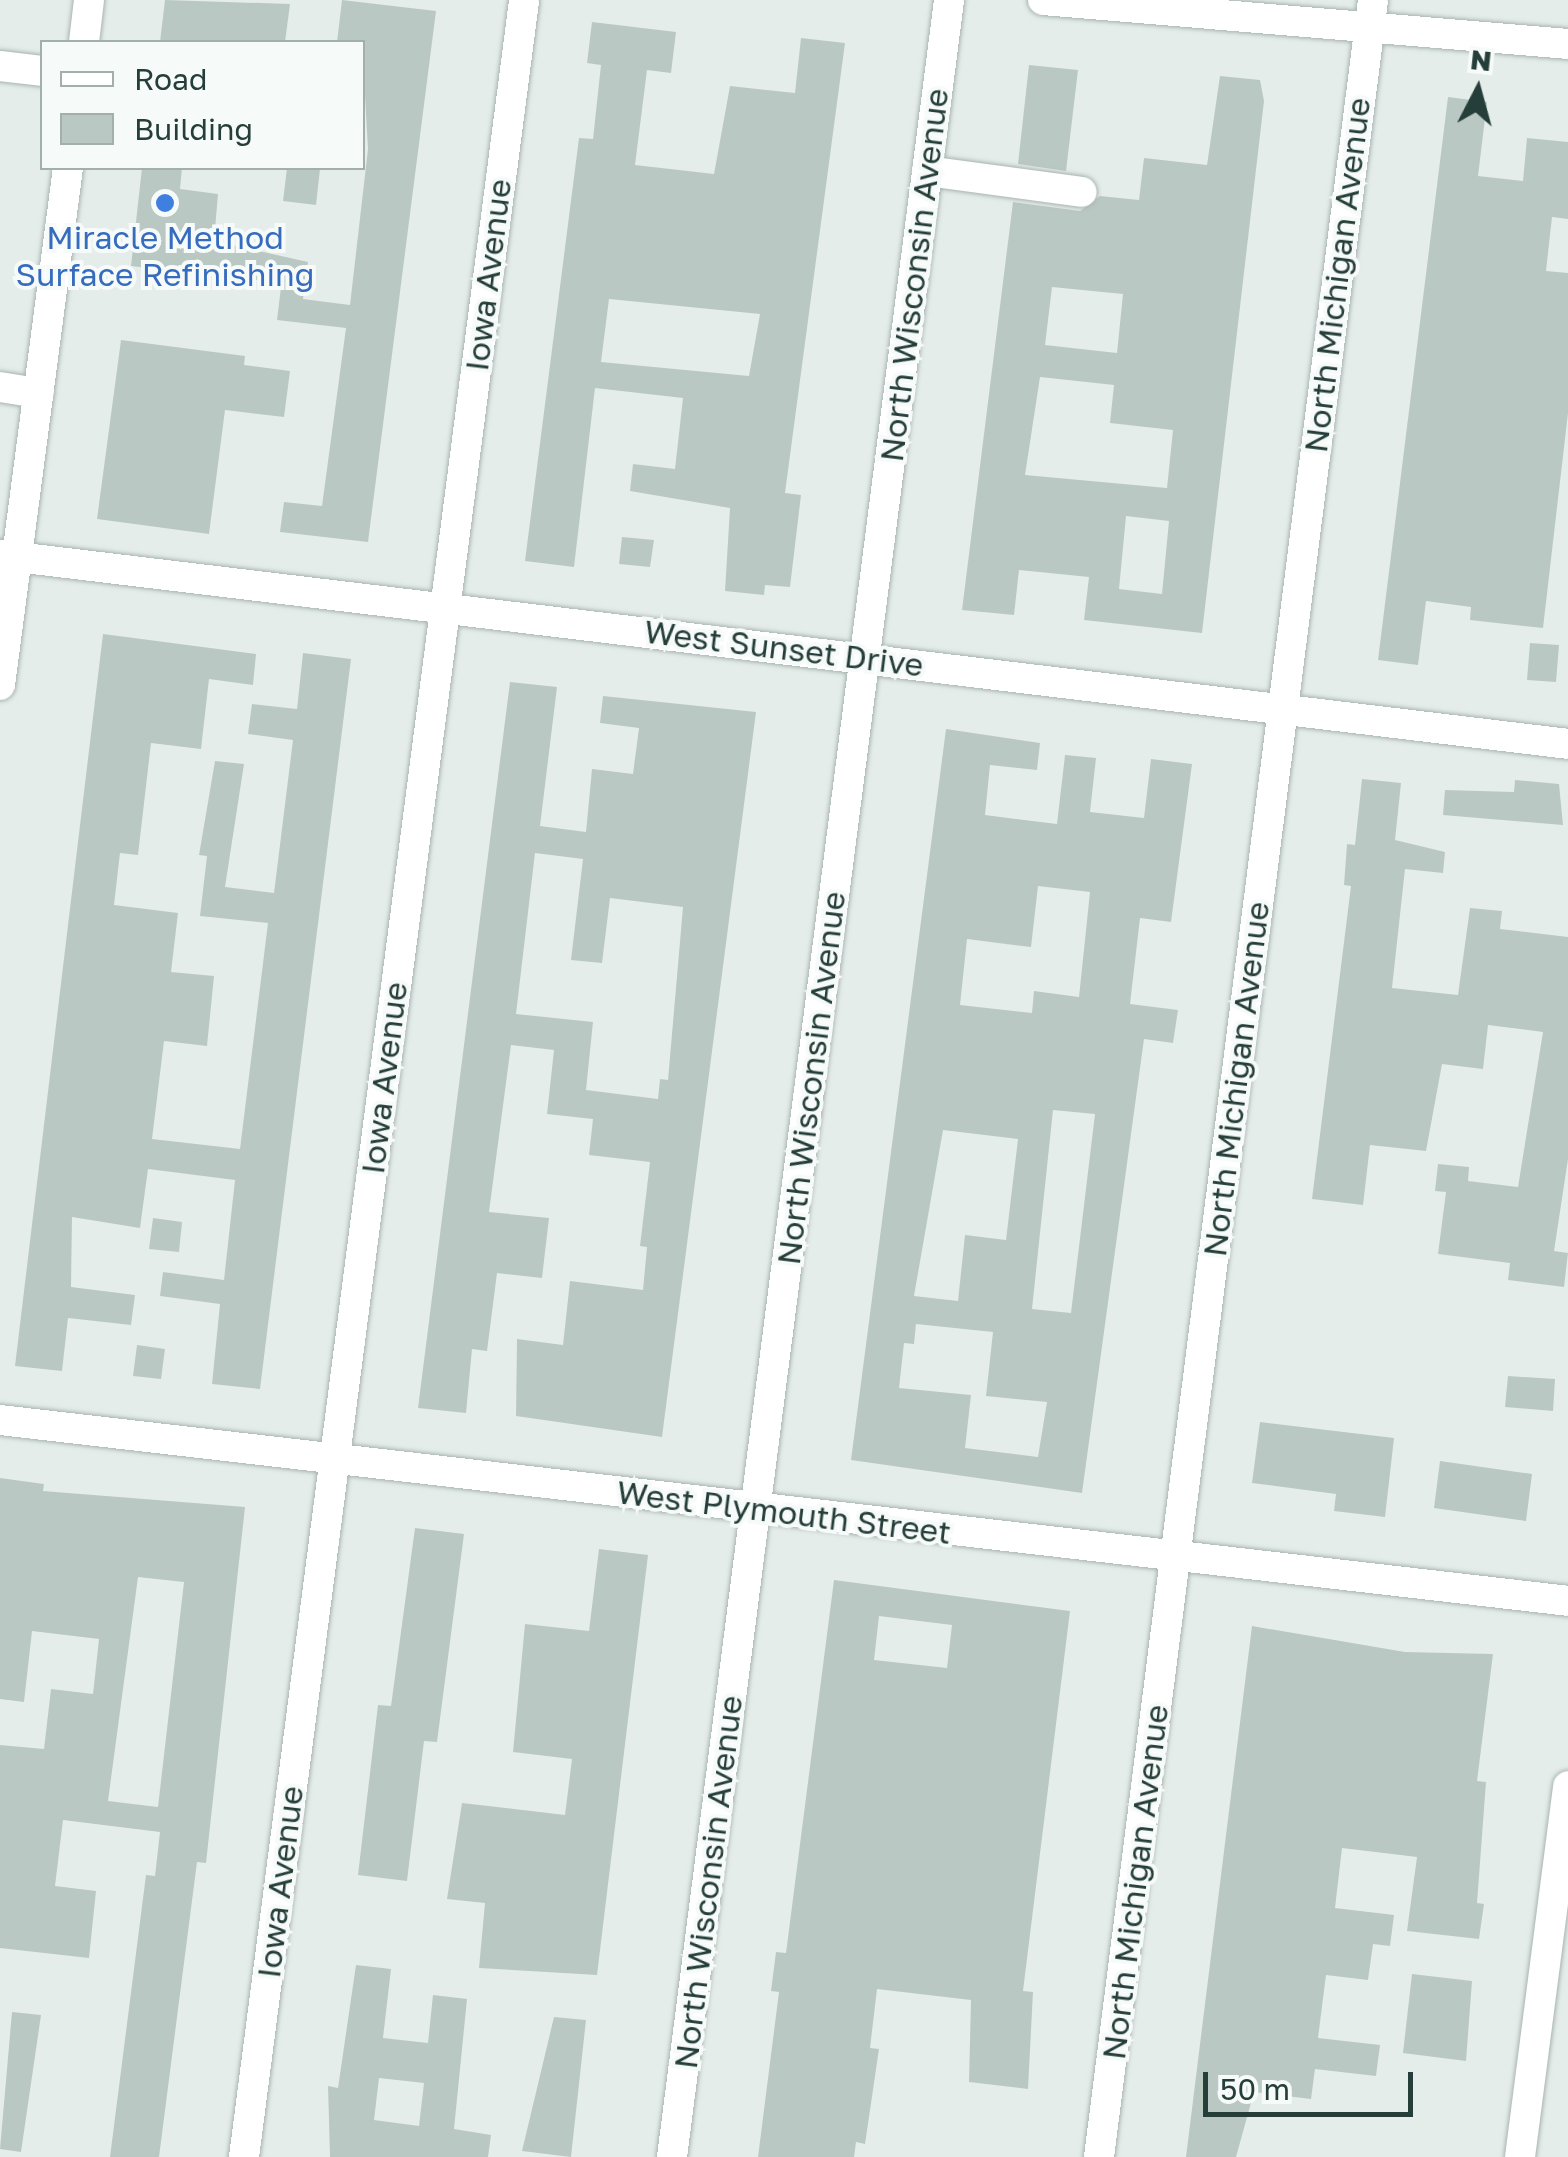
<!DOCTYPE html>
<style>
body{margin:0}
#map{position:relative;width:1568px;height:2157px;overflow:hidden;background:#e5edea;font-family:"Golos Text",sans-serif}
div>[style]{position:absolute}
.building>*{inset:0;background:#bac8c3}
.roads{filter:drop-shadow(0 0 2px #a8b5b1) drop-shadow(0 0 2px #a8b5b1)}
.minor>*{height:30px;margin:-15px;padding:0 15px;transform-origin:15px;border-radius:15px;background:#fff}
.dots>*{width:28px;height:28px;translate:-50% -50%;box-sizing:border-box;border:5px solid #f6faf8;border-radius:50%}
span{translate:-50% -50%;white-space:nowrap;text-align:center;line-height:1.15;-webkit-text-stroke:8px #f6faf8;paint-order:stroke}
.shop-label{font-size:32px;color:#366cbe}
.street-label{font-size:32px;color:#253e39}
.legend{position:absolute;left:40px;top:40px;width:325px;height:130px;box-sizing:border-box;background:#f6faf8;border:2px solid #a2afac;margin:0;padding:12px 18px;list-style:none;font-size:30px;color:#253e39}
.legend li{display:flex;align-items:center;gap:20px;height:50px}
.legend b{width:50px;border:2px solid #a2afac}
.north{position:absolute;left:1428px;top:40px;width:100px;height:100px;-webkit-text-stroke:8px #f6faf8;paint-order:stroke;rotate:6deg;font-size:28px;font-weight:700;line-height:40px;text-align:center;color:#253e39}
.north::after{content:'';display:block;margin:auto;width:35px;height:45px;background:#253e39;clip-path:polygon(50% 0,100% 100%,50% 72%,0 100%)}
.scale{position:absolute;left:1203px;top:2072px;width:210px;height:45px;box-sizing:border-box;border:5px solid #253e39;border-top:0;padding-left:12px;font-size:30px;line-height:35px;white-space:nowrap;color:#253e39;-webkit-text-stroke:8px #f6faf8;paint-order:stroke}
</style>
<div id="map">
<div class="building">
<div style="clip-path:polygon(165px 0,290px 4px,285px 42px,160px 42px)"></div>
<div style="clip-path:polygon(342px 0,436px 11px,368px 542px,280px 532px,284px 502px,322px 506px,346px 328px,277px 320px,281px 287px,274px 282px,131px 266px,142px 168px,182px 168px,180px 189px,218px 194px,214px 241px,308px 262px,303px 299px,350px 305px,368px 149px,362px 42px,337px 42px)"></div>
<div style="clip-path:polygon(evenodd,592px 22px,676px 32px,671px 73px,647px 70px,635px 165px,714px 174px,730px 86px,795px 93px,801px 38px,845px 43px,785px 493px,801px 495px,790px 587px,765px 585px,764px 595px,725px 591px,730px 508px,630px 491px,633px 464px,675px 469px,683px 398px,595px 388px,574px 567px,525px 561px,579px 138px,593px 139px,601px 65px,587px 63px,592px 22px,609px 299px,760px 314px,749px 376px,601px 362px,609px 299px)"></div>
<div style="clip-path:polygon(1029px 65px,1078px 70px,1066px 171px,1018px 164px)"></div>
<div style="clip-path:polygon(evenodd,1220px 76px,1260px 80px,1264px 101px,1202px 633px,1084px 620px,1089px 577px,1019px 570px,1014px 615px,962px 610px,1013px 202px,1080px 211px,1100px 196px,1139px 200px,1144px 158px,1207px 165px,1220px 76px,1052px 287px,1123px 294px,1117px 353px,1045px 345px,1052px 287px,1220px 76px,1040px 377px,1114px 385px,1110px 423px,1173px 430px,1167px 488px,1025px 475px,1040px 377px,1220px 76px,1126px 516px,1169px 521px,1162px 594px,1119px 589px,1126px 516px)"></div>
<div style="clip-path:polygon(1448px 97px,1487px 102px,1478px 176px,1523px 181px,1527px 138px,1568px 142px,1568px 219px,1552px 217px,1546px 271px,1568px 273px,1568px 413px,1543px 628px,1470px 620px,1471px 607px,1426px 601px,1418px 665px,1378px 660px)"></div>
<div style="clip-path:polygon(287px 168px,320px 169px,316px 205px,283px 201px)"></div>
<div style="clip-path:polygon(121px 340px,245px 356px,244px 365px,290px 371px,284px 417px,225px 410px,209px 534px,97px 519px)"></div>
<div style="clip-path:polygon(622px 537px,654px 540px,650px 567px,619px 564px)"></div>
<div style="clip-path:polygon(103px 634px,256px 654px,253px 685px,209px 679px,201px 749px,151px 743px,138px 855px,120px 853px,114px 905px,178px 913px,171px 972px,214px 976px,207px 1046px,164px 1041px,152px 1139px,240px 1149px,268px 923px,200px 916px,207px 856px,199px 855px,215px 761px,244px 764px,225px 887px,274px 893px,293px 740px,248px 734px,252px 704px,297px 709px,303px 653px,351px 659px,260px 1389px,212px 1384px,220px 1304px,160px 1296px,163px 1272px,224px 1280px,235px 1180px,148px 1169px,140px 1228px,72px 1217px,71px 1287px,135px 1295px,131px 1325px,68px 1318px,62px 1371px,15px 1366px)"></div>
<div style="clip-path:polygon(1530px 643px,1559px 645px,1556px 682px,1527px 680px)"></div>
<div style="clip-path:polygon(evenodd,510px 682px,557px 687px,540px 826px,586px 832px,592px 769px,633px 774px,639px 728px,600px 723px,603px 696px,756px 712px,662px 1437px,516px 1416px,517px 1339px,563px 1345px,570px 1281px,643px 1290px,647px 1247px,640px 1246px,650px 1162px,589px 1155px,593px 1119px,547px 1114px,554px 1050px,511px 1045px,489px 1212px,549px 1218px,542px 1278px,497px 1273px,487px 1351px,472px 1349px,466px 1413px,418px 1408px,510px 682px,535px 853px,583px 859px,571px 960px,602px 963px,610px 898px,683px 907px,668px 1080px,660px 1079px,658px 1099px,586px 1090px,593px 1022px,516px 1014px,535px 853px)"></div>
<div style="clip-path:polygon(evenodd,946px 729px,1040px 743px,1037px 770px,990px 765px,985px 815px,1057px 824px,1065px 755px,1096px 758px,1090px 812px,1144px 818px,1151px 759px,1192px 764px,1171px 922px,1140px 918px,1130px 1004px,1178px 1010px,1173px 1043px,1144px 1039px,1082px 1493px,851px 1460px,946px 729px,1038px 886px,1090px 892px,1079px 997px,1034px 991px,1032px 1013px,960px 1005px,967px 939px,1031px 947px,1038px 886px,946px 729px,1053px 1110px,1095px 1114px,1071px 1313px,1032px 1309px,1053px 1110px,946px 729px,943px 1130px,1018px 1139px,1006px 1240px,965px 1235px,958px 1301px,914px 1296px,943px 1130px,946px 729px,916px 1324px,993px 1332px,986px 1396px,1047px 1402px,1038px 1457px,965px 1448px,971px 1395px,899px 1388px,904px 1343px,914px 1344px,916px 1324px)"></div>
<div style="clip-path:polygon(1362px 779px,1401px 783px,1395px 840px,1445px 852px,1443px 873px,1405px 869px,1392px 988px,1458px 995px,1470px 908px,1502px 911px,1500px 929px,1568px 937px,1568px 1159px,1554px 1251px,1568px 1253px,1564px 1287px,1508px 1280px,1510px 1263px,1438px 1254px,1446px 1192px,1435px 1191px,1438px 1164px,1469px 1167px,1468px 1181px,1518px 1187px,1543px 1032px,1488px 1025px,1483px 1069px,1442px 1064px,1426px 1151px,1370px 1145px,1363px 1205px,1312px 1199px,1351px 886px,1344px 885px,1347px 844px,1355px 845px)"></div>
<div style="clip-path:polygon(1515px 780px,1559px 784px,1563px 825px,1443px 815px,1445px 790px,1514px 792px)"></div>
<div style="clip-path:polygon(153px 1218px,182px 1222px,179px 1252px,149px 1249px)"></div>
<div style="clip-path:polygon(137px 1345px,165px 1349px,161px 1379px,133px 1376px)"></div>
<div style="clip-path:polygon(1508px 1376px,1555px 1379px,1553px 1411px,1505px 1407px)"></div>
<div style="clip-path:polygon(1260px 1422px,1394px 1438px,1385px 1517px,1334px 1511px,1336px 1494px,1252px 1483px)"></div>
<div style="clip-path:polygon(1440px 1461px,1532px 1474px,1526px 1521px,1434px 1508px)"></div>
<div style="clip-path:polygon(evenodd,0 1478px,44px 1484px,43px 1491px,245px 1507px,206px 1863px,197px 1862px,159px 2157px,110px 2157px,146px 1875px,155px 1876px,160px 1832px,63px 1820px,55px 1886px,96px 1891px,89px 1958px,0 1948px,0 1745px,44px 1749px,51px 1689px,93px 1694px,99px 1639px,32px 1631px,24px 1702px,0 1699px,0 1478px,138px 1577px,184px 1582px,158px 1807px,108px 1801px,138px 1577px)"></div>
<div style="clip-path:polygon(415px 1528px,464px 1534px,437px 1742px,424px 1741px,407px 1881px,358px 1875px,378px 1705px,391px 1706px)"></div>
<div style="clip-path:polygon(599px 1549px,648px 1555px,597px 1975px,479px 1968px,485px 1903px,447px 1899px,462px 1803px,565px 1815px,572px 1759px,513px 1752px,525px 1624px,589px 1631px)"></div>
<div style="clip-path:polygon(evenodd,834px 1580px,1070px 1611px,1023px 1991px,1033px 1992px,1028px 2089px,969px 2082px,971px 2000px,877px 1989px,870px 2048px,879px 2049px,865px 2144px,856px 2142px,854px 2157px,758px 2157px,779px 1992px,771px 1991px,776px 1952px,786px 1953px,834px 1580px,879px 1616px,952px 1625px,947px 1668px,874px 1660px,879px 1616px)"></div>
<div style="clip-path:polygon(1252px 1626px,1405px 1652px,1493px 1654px,1477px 1781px,1486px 1782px,1477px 1903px,1484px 1904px,1479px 1939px,1407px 1931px,1417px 1857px,1342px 1848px,1335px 1908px,1394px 1915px,1390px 1946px,1373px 1944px,1368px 1980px,1326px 1975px,1318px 2038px,1380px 2045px,1376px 2076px,1315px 2069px,1311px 2099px,1254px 2092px,1236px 2157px,1186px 2157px)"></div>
<div style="clip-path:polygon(evenodd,356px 1965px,391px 1969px,383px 2038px,428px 2043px,433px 1995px,467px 1999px,454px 2129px,491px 2135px,488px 2157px,330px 2157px,328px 2086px,338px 2088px,356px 1965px,379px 2078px,424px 2083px,419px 2126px,374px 2120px,379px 2078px)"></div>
<div style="clip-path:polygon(1412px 1974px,1472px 1981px,1466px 2061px,1403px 2053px)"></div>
<div style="clip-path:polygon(12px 2012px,41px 2015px,21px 2152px,0 2149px)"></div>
<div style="clip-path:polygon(554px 2017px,586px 2020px,571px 2157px,522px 2151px)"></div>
</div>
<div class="roads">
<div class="minor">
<div style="left:1043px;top:0;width:527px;rotate:4.79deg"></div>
<div style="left:84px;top:42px;width:42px;rotate:-83.2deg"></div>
<div style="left:0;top:66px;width:42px;rotate:6.8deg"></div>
<div style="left:927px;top:171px;width:156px;rotate:7.7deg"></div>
<div style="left:0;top:387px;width:39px;rotate:9deg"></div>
<div style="left:0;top:555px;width:1579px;rotate:6.87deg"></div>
<div style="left:0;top:685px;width:521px;rotate:-82.51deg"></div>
<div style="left:0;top:1420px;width:1578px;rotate:6.58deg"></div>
<div style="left:244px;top:2157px;width:2175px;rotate:-82.6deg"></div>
<div style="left:672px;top:2157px;width:2175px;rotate:-82.68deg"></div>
<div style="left:1099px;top:2157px;width:2174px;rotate:-82.76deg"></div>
<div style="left:1520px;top:2157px;width:374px;rotate:-82.6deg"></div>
</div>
</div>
<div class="dots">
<div style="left:165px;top:203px;background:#3f7fe0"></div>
</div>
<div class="shop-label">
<span style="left:165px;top:256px">Miracle Method<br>Surface Refinishing</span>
</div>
<div class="street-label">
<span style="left:488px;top:275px;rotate:-83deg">Iowa Avenue</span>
<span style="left:914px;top:275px;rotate:-83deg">North Wisconsin Avenue</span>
<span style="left:1337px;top:275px;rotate:-83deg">North Michigan Avenue</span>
<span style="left:784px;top:648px;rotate:7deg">West Sunset Drive</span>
<span style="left:384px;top:1078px;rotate:-83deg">Iowa Avenue</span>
<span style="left:811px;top:1078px;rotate:-83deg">North Wisconsin Avenue</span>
<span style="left:1236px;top:1079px;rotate:-83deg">North Michigan Avenue</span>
<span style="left:784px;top:1512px;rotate:7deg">West Plymouth Street</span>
<span style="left:280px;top:1882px;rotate:-83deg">Iowa Avenue</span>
<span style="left:708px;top:1882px;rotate:-83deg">North Wisconsin Avenue</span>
<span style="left:1135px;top:1882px;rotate:-83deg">North Michigan Avenue</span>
</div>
<ul class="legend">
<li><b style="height:12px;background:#fff"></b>Road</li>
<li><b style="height:28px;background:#bac8c3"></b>Building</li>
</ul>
<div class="north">N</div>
<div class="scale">50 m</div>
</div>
